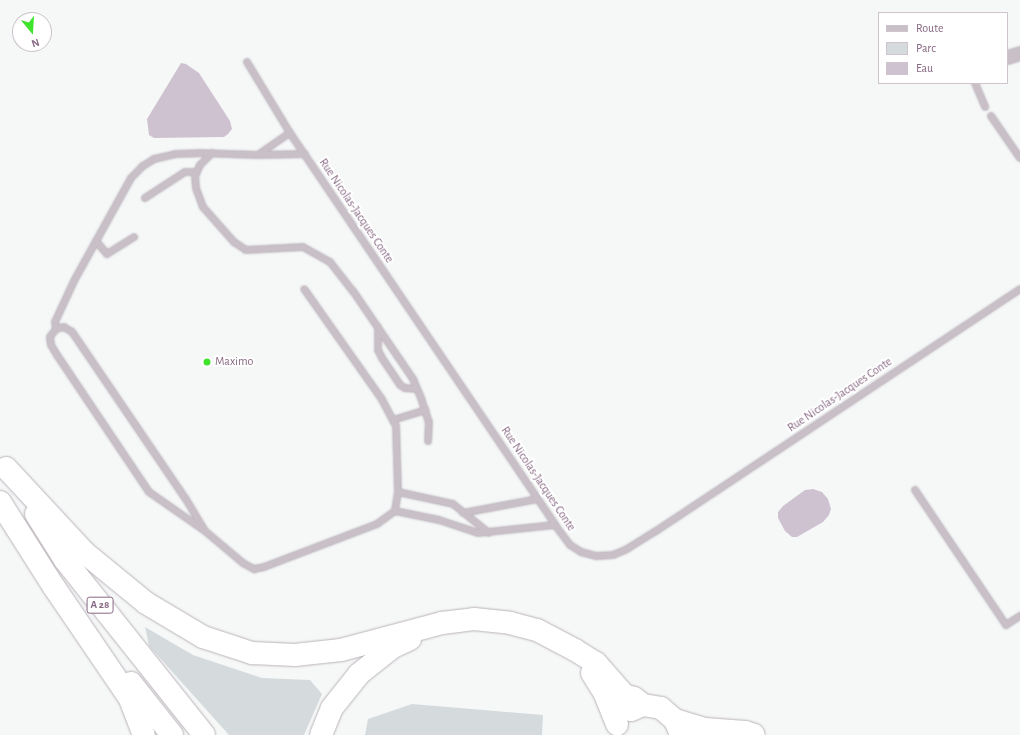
<!DOCTYPE html>
<style>
body{margin:0}
#map{position:relative;width:1020px;height:735px;overflow:hidden;background:#f6f8f8;font-family:"Alegreya Sans",sans-serif}
div>[style]{position:absolute}
.green>*{inset:0;background:#d5dbdd}
.water>*{inset:0;background:#cfc2d0}
.roads{filter:drop-shadow(0 0 1px #bbb3ba) drop-shadow(0 0 1px #bbb3ba)}
.service>*{height:6px;margin:-3px;padding:0 3px;transform-origin:3px;border-radius:3px;background:#c8bfc7}
.minor>*{height:13px;margin:-6.5px;padding:0 6.5px;transform-origin:6.5px;border-radius:6.5px;background:#c8bfc7}
.motorway>*{height:22px;margin:-11px;padding:0 11px;transform-origin:11px;border-radius:11px;background:#fff}
.dots>*{width:11px;height:11px;translate:-50% -50%;box-sizing:border-box;border:2px solid #fff;border-radius:50%}
span{translate:-50% -50%;white-space:nowrap;text-align:center;line-height:1.15;-webkit-text-stroke:4px #fff;paint-order:stroke}
.shield-label span{padding:1px 3px;background:#fff;border:1px solid;border-radius:3px;-webkit-text-stroke-width:0}
.shield-label{font-size:11px;color:#876883;font-weight:700}
.street-label{font-size:12px;color:#876883}
.poi-label{font-size:12px;color:#876883}
.left{translate:0 -50%;text-align:left}
.legend{position:absolute;left:878px;top:12px;width:130px;height:72px;box-sizing:border-box;background:#fff;border:1px solid #cfc3cd;margin:0;padding:5px 7px;list-style:none;font-size:12px;color:#876883}
.legend li{display:flex;align-items:center;gap:8px;height:20px}
.legend b{width:20px;border:1px solid #cfc3cd}
.north{position:absolute;left:12px;top:12px;width:40px;height:40px;box-sizing:border-box;background:#fff;border:1px solid #cfc3cd;border-radius:50%;rotate:162deg;font-size:11px;font-weight:700;line-height:16px;text-align:center;color:#876883}
.north::after{content:'';display:block;margin:auto;width:14px;height:18px;background:#3fe32c;clip-path:polygon(50% 0,100% 100%,50% 72%,0 100%)}
</style>
<div id="map">
<div class="green">
<div style="clip-path:polygon(145px 627px,193px 655px,262px 678px,310px 680px,322px 694px,304px 735px,229px 735px,149px 646px)"></div>
<div style="clip-path:polygon(412px 704px,543px 715px,542px 735px,365px 735px,368px 719px)"></div>
</div>
<div class="water">
<div style="clip-path:polygon(181px 63px,186px 64px,199px 73px,230px 121px,232px 129px,228px 134px,224px 137px,154px 138px,149px 135px,147px 119px)"></div>
<div style="clip-path:polygon(813px 489px,822px 492px,828px 499px,831px 509px,829px 515px,823px 522px,797px 537px,792px 537px,785px 531px,778px 518px,778px 512px,783px 506px,805px 490px)"></div>
</div>
<div class="roads">
<div class="service">
<div style="left:247px;top:62px;width:83px;rotate:58.8deg"></div>
<div style="left:290px;top:133px;width:473px;rotate:55.9deg"></div>
<div style="left:555px;top:525px;width:25px;rotate:53deg"></div>
<div style="left:570px;top:545px;width:13px;rotate:32deg"></div>
<div style="left:581px;top:552px;width:16px;rotate:15deg"></div>
<div style="left:596px;top:556px;width:17px;rotate:-3deg"></div>
<div style="left:613px;top:555px;width:15px;rotate:-23deg"></div>
<div style="left:627px;top:549px;width:34px;rotate:-32deg"></div>
<div style="left:656px;top:531px;width:437px;rotate:-33.6deg"></div>
<div style="left:975px;top:83px;width:26px;rotate:67deg"></div>
<div style="left:991px;top:116px;width:51px;rotate:55.4deg"></div>
<div style="left:212px;top:153px;width:17px;rotate:135deg"></div>
<div style="left:200px;top:165px;width:12px;rotate:114deg"></div>
<div style="left:195px;top:176px;width:12px;rotate:85deg"></div>
<div style="left:196px;top:188px;width:20px;rotate:70deg"></div>
<div style="left:203px;top:207px;width:47px;rotate:48.5deg"></div>
<div style="left:234px;top:242px;width:14px;rotate:34deg"></div>
<div style="left:246px;top:250px;width:57px;rotate:-3deg"></div>
<div style="left:303px;top:247px;width:31px;rotate:29deg"></div>
<div style="left:330px;top:262px;width:37px;rotate:52deg"></div>
<div style="left:353px;top:291px;width:107px;rotate:55.7deg"></div>
<div style="left:413px;top:379px;width:21px;rotate:67deg"></div>
<div style="left:421px;top:398px;width:25px;rotate:72deg"></div>
<div style="left:429px;top:422px;width:19px;rotate:93deg"></div>
<div style="left:258px;top:155px;width:39px;rotate:-35deg"></div>
<div style="left:145px;top:198px;width:48px;rotate:-33deg"></div>
<div style="left:185px;top:172px;width:12px"></div>
<div style="left:96px;top:241px;width:17px;rotate:50deg"></div>
<div style="left:107px;top:254px;width:32px;rotate:-32deg"></div>
<div style="left:378px;top:327px;width:23px;rotate:90deg"></div>
<div style="left:378px;top:350px;width:9px;rotate:63deg"></div>
<div style="left:382px;top:358px;width:32px;rotate:56deg"></div>
<div style="left:400px;top:385px;width:6px;rotate:31deg"></div>
<div style="left:405px;top:388px;width:12px;rotate:5deg"></div>
<div style="left:56px;top:329px;width:7px;rotate:-98deg"></div>
<div style="left:55px;top:322px;width:45px;rotate:-65.1deg"></div>
<div style="left:74px;top:281px;width:118px;rotate:-61deg"></div>
<div style="left:131px;top:178px;width:17px;rotate:-45deg"></div>
<div style="left:143px;top:166px;width:13px;rotate:-32deg"></div>
<div style="left:154px;top:159px;width:22px;rotate:-13deg"></div>
<div style="left:175px;top:154px;width:24px;rotate:-2deg"></div>
<div style="left:199px;top:153px;width:59px;rotate:1.9deg"></div>
<div style="left:258px;top:155px;width:47px;rotate:-1.2deg"></div>
<div style="left:393px;top:420px;width:34px;rotate:-17deg"></div>
<div style="left:915px;top:490px;width:163px;rotate:56deg"></div>
<div style="left:1006px;top:625px;width:17px;rotate:-33deg"></div>
<div style="left:398px;top:492px;width:56px;rotate:12.3deg"></div>
<div style="left:453px;top:504px;width:46px;rotate:38.9deg"></div>
<div style="left:395px;top:511px;width:45px;rotate:11.6deg"></div>
<div style="left:439px;top:520px;width:41px;rotate:18.4deg"></div>
<div style="left:478px;top:533px;width:77px;rotate:-5.9deg"></div>
<div style="left:463px;top:513px;width:76px;rotate:-10.6deg"></div>
<div style="left:205px;top:531px;width:39px;rotate:-121deg"></div>
<div style="left:185px;top:498px;width:201px;rotate:-124.2deg"></div>
<div style="left:72px;top:332px;width:9px;rotate:-148deg"></div>
<div style="left:64px;top:327px;width:8px;rotate:166deg"></div>
<div style="left:56px;top:329px;width:10px;rotate:127deg"></div>
<div style="left:50px;top:337px;width:8px;rotate:83deg"></div>
<div style="left:51px;top:345px;width:12px;rotate:59deg"></div>
<div style="left:57px;top:355px;width:165px;rotate:56.1deg"></div>
<div style="left:149px;top:492px;width:68px;rotate:34.9deg"></div>
<div style="left:205px;top:531px;width:50px;rotate:40.1deg"></div>
<div style="left:243px;top:563px;width:13px;rotate:29deg"></div>
<div style="left:254px;top:569px;width:10px;rotate:-11deg"></div>
<div style="left:264px;top:567px;width:121px;rotate:-20.8deg"></div>
<div style="left:377px;top:524px;width:22px;rotate:-36deg"></div>
<div style="left:395px;top:511px;width:19px;rotate:-81deg"></div>
<div style="left:398px;top:492px;width:66px;rotate:-91.7deg"></div>
<div style="left:396px;top:426px;width:32px;rotate:-118deg"></div>
<div style="left:381px;top:398px;width:133px;rotate:-125.2deg"></div>
</div>
<div class="minor">
<div style="left:1007px;top:57px;width:14px;rotate:-17deg"></div>
</div>
<div class="motorway">
<div style="left:6px;top:468px;width:116px;rotate:47.1deg"></div>
<div style="left:85px;top:553px;width:79px;rotate:39.3deg"></div>
<div style="left:146px;top:603px;width:66px;rotate:30.8deg"></div>
<div style="left:203px;top:637px;width:52px;rotate:18.1deg"></div>
<div style="left:252px;top:653px;width:43px;rotate:2.7deg"></div>
<div style="left:295px;top:655px;width:46px;rotate:-6.2deg"></div>
<div style="left:341px;top:650px;width:105px;rotate:-15deg"></div>
<div style="left:442px;top:623px;width:32px;rotate:-7deg"></div>
<div style="left:474px;top:619px;width:36px;rotate:6deg"></div>
<div style="left:510px;top:623px;width:28px;rotate:15deg"></div>
<div style="left:537px;top:630px;width:43px;rotate:27.8deg"></div>
<div style="left:575px;top:650px;width:25px;rotate:32deg"></div>
<div style="left:596px;top:663px;width:43px;rotate:48.8deg"></div>
<div style="left:624px;top:695px;width:10px;rotate:17deg"></div>
<div style="left:634px;top:698px;width:11px;rotate:38deg"></div>
<div style="left:0;top:502px;width:101px;rotate:57.6deg"></div>
<div style="left:54px;top:587px;width:135px;rotate:55.8deg"></div>
<div style="left:130px;top:699px;width:39px;rotate:69deg"></div>
<div style="left:36px;top:514px;width:54px;rotate:57.8deg"></div>
<div style="left:65px;top:560px;width:223px;rotate:51.5deg"></div>
<div style="left:592px;top:673px;width:22px;rotate:58deg"></div>
<div style="left:604px;top:692px;width:35px;rotate:68deg"></div>
<div style="left:131px;top:683px;width:66px;rotate:51.7deg"></div>
<div style="left:631px;top:710px;width:13px;rotate:-23deg"></div>
<div style="left:643px;top:705px;width:18px;rotate:9deg"></div>
<div style="left:661px;top:708px;width:18px;rotate:41deg"></div>
<div style="left:675px;top:720px;width:16px;rotate:68deg"></div>
<div style="left:675px;top:720px;width:31px;rotate:17deg"></div>
<div style="left:705px;top:729px;width:40px;rotate:4.3deg"></div>
<div style="left:745px;top:732px;width:9px;rotate:18deg"></div>
<div style="left:321px;top:735px;width:29px;rotate:-68deg"></div>
<div style="left:332px;top:708px;width:43px;rotate:-51.5deg"></div>
<div style="left:359px;top:674px;width:43px;rotate:-38.5deg"></div>
<div style="left:393px;top:647px;width:19px;rotate:-25deg"></div>
</div>
</div>
<div class="dots">
<div style="left:207px;top:362px;background:#3fe32c"></div>
</div>
<div class="shield-label">
<span style="left:100px;top:605px">A 28</span>
</div>
<div class="street-label">
<span style="left:356px;top:211px;rotate:56deg">Rue Nicolas-Jacques Conte</span>
<span style="left:840px;top:395px;rotate:-34deg">Rue Nicolas-Jacques Conte</span>
<span style="left:538px;top:479px;rotate:56deg">Rue Nicolas-Jacques Conte</span>
</div>
<div class="poi-label">
<span class="left" style="left:215px;top:362px">Maximo</span>
</div>
<ul class="legend">
<li><b style="height:5px;background:#c8bfc7"></b>Route</li>
<li><b style="height:11px;background:#d5dbdd"></b>Parc</li>
<li><b style="height:11px;background:#cfc2d0"></b>Eau</li>
</ul>
<div class="north">N</div>
</div>
